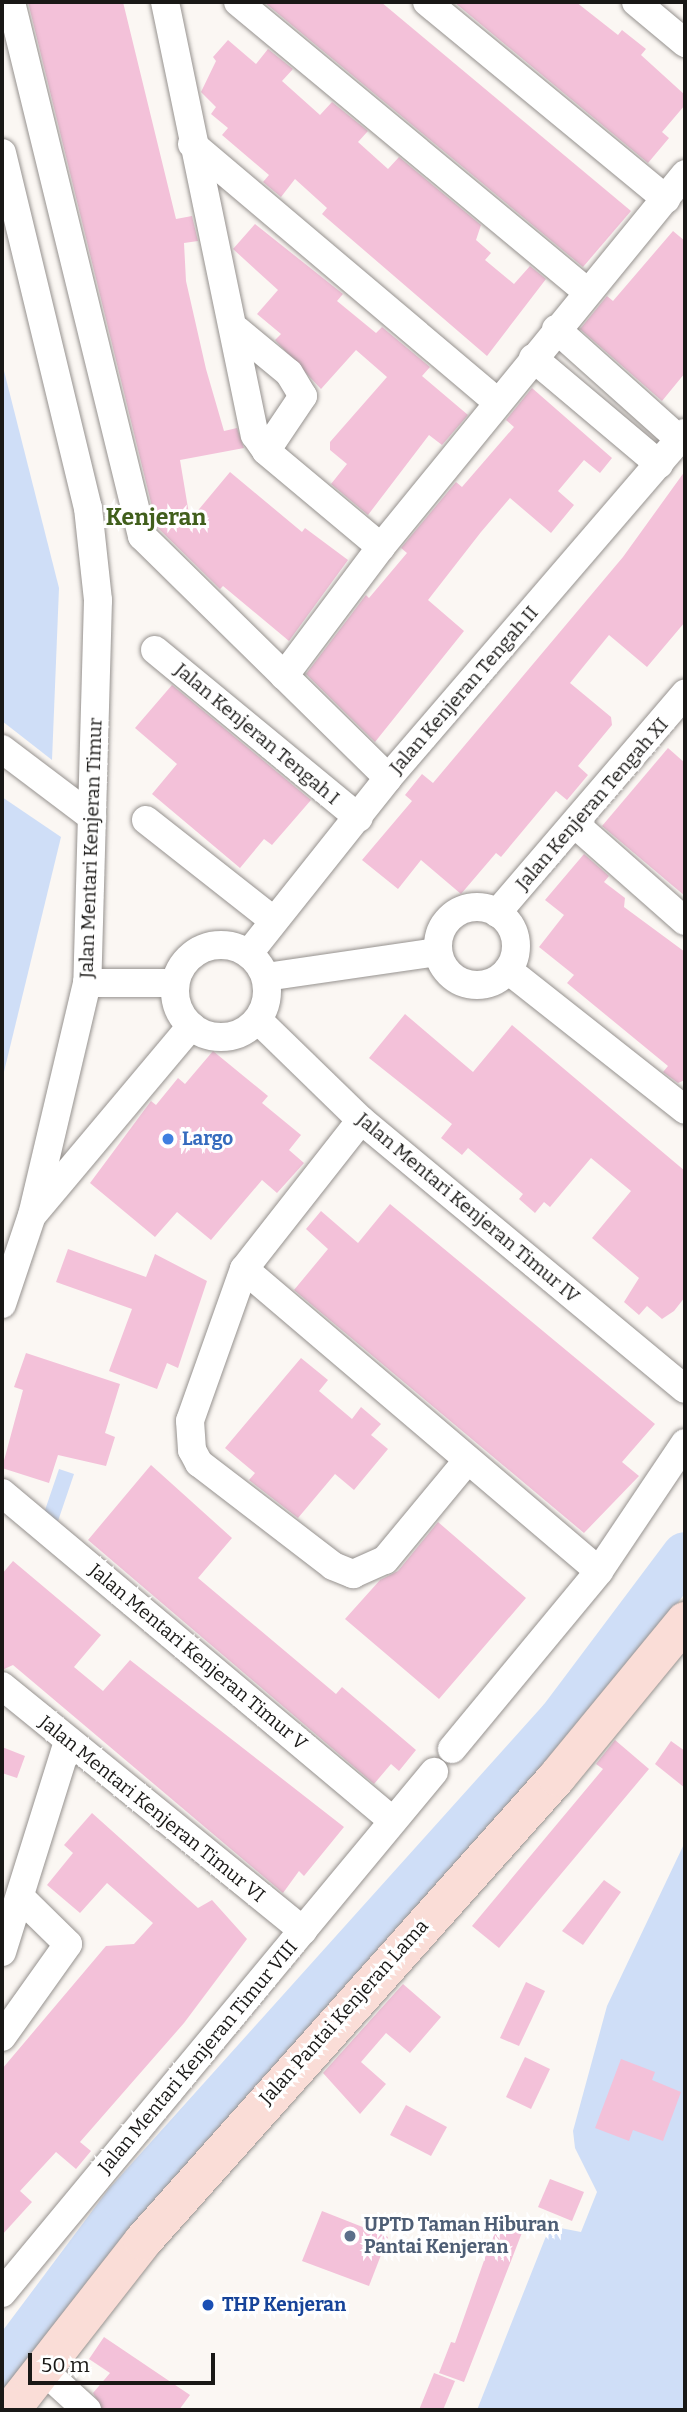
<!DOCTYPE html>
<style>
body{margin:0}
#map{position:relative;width:687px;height:2412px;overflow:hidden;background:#fbf7f3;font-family:Bitter,serif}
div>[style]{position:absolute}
.water>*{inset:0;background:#cfdef7}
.river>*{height:46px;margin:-23px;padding:0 23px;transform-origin:23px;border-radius:23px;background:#cfdef7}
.building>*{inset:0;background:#f3c1d9}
.roads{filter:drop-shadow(0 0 2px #96928f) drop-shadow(0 0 2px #96928f)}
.street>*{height:28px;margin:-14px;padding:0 14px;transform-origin:14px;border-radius:14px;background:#fff}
.street>.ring{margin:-14px;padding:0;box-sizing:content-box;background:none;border:28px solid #fff;border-radius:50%}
.primary>*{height:38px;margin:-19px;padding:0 19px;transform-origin:19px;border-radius:19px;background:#faddd7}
.dots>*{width:19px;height:19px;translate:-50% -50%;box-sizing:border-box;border:4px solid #fff;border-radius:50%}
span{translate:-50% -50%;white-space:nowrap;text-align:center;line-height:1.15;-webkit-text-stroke:6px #fff;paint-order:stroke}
.street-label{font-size:19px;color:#191816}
.shop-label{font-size:19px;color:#366cbe;font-weight:700}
.left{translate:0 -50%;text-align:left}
.service-label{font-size:19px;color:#4e5e75;font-weight:700}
.transit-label{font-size:19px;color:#164399;font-weight:700}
.quarter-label{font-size:23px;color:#415f1c;font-weight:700}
.frame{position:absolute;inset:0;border:4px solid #191816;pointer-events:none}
.scale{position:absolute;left:28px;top:2353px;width:187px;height:32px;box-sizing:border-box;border:4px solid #191816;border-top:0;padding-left:9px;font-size:21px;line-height:24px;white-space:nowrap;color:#191816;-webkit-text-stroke:5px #fff;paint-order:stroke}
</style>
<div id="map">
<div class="water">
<div style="clip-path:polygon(2px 363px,59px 588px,52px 760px,2px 721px)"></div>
<div style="clip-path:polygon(2px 797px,61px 837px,2px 1080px)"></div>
<div style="clip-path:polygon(59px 1469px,74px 1474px,58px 1521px,43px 1516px)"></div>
<div style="clip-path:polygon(685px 1842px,685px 2410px,477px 2410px,550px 2226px,581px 2232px,597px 2192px,575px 2148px,573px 2131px,607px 2006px)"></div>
</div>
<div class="river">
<div style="left:2px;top:2370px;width:209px;rotate:-53.2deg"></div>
<div style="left:127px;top:2203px;width:649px;rotate:-48.06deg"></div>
<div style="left:561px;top:1720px;width:206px;rotate:-53.1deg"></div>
</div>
<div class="building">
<div style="clip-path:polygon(28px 2px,123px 2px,176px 219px,192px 216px,198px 241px,184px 243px,186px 281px,206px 369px,224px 431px,237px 428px,244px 448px,180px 460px,190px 520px,230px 472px,302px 532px,305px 528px,348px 560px,289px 641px,223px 586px,220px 589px,157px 527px)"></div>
<div style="clip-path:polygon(264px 2px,381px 2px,631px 211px,583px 267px)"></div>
<div style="clip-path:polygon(454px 2px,576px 2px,618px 35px,622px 30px,646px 49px,641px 55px,685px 95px,685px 105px,662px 132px,669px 138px,648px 163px)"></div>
<div style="clip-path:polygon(228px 40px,256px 64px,268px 49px,293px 69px,282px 81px,320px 115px,332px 102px,368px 131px,358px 142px,388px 169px,399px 157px,481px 225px,476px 240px,491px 253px,485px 260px,514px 284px,530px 266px,546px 279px,487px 356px,322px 214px,327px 208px,295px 179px,281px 197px,263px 182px,269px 175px,222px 135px,228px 128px,211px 114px,216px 107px,201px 92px,216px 61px,213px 57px)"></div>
<div style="clip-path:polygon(255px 224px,343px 294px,337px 301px,376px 333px,382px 327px,430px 367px,422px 376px,468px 415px,442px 445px,429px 435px,368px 515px,331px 484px,347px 464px,330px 450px,330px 442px,387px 377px,356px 350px,321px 389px,275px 340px,281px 334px,257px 314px,278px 290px,233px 249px)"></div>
<div style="clip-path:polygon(673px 231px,685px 241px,685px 373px,662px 401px,580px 329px,607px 296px,613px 301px)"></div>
<div style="clip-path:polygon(532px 388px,612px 458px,600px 473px,584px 460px,558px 491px,574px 505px,551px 533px,510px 498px,481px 532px,428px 600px,464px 631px,375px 742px,306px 674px,366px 595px,369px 598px,407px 553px,401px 548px,456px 482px,462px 487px,514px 427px,506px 420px)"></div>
<div style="clip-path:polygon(685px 471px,685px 622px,647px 667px,609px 635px,570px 683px,611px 717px,612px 725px,578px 766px,588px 775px,567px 800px,556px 791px,501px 857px,496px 853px,461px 894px,421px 860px,398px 889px,362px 860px,412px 801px,405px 795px,422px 774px,433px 783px,623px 557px)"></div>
<div style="clip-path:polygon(172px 685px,311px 800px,272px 845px,264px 839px,240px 868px,152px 794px,177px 764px,135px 728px)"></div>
<div style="clip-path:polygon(668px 748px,685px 763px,685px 896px,602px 826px)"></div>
<div style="clip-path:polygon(584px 854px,609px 876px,604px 882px,625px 898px,624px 907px,685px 952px,685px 1080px,678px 1083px,663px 1072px,668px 1066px,567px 983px,574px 975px,539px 947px,564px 915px,545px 900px)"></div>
<div style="clip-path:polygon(405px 1014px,473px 1072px,512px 1025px,685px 1171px,685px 1297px,674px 1311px,662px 1319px,647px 1306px,639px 1315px,624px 1302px,639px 1278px,592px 1238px,631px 1191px,591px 1158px,550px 1207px,544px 1202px,535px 1213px,519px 1199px,523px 1194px,468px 1148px,462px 1155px,441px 1138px,452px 1124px,369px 1058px)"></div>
<div style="clip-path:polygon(213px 1051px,268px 1096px,262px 1103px,301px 1135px,289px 1150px,304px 1163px,277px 1193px,262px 1180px,211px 1240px,177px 1212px,155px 1237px,90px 1183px,151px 1101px,156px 1105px,178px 1078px,185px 1084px)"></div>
<div style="clip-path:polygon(390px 1204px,655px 1424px,622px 1462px,639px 1476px,584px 1533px,294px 1290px,328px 1249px,306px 1229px,321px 1211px,358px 1243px)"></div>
<div style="clip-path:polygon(68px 1249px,146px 1277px,155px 1254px,207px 1281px,178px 1368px,167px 1363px,157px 1389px,109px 1371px,132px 1309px,56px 1282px)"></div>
<div style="clip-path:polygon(26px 1353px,120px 1384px,105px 1433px,115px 1437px,106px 1466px,58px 1455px,49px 1483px,2px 1468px,23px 1390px,14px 1387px)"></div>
<div style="clip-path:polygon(301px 1358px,328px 1380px,319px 1391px,352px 1419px,361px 1407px,381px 1424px,371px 1435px,388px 1449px,354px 1490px,335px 1474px,298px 1518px,249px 1480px,255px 1473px,225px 1448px)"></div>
<div style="clip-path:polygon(151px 1465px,232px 1538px,198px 1578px,336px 1694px,342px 1687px,416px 1750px,399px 1771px,391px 1764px,374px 1784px,88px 1540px)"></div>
<div style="clip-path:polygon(438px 1522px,526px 1598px,439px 1699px,345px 1619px,380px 1580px,398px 1571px)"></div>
<div style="clip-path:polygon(13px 1561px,101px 1635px,74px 1667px,103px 1691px,130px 1660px,344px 1827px,304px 1876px,299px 1871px,283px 1893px,13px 1665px,2px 1670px,2px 1574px)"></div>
<div style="clip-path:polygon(615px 1740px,649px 1769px,499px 1948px,472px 1926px,603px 1769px,596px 1764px)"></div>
<div style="clip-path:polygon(671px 1741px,685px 1751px,685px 1788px,655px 1764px)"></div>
<div style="clip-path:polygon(2px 1747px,25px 1756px,17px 1778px,2px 1773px)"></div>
<div style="clip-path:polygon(92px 1813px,198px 1908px,212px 1900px,247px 1939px,184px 2023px,80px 2142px,91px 2151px,76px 2169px,56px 2152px,20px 2191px,32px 2202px,2px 2235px,2px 2069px,106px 1946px,134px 1944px,153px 1923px,107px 1883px,80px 1913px,47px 1885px,73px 1853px,64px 1845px)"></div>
<div style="clip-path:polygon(604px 1880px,621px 1892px,583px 1945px,562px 1931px)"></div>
<div style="clip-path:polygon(526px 1982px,545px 1991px,519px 2046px,500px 2038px)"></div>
<div style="clip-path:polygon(403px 1984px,441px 2017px,410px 2053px,386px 2033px,361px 2062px,386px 2084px,360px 2114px,323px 2073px)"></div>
<div style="clip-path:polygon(525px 2057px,550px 2069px,531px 2109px,506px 2097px)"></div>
<div style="clip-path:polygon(621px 2059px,655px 2072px,652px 2080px,681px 2092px,663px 2141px,633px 2130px,629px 2141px,595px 2128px)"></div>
<div style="clip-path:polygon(406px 2105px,447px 2127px,431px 2156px,390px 2135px)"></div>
<div style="clip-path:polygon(550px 2179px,584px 2192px,572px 2221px,538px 2207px)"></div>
<div style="clip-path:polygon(322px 2211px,388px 2237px,369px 2286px,302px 2261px)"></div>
<div style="clip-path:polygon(498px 2221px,523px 2230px,464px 2382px,439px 2373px,451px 2342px,455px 2343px)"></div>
<div style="clip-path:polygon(104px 2337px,190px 2395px,179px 2410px,103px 2410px,93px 2393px,110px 2373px,89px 2359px)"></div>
<div style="clip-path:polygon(434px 2373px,455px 2381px,443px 2410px,419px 2410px)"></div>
</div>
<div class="roads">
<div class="street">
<div style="left:11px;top:2px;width:550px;rotate:76.22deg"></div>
<div style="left:142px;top:536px;width:345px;rotate:44.5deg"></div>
<div style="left:165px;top:2px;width:442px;rotate:78.3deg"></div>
<div style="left:255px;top:435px;width:19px;rotate:55deg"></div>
<div style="left:266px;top:451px;width:150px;rotate:39.9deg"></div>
<div style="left:238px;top:2px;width:452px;rotate:39.7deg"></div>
<div style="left:427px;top:2px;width:310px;rotate:39.5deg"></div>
<div style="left:636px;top:2px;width:64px;rotate:39.9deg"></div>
<div style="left:192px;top:144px;width:399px;rotate:40.2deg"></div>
<div style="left:2px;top:153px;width:365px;rotate:76.4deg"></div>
<div style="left:88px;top:508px;width:93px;rotate:83.8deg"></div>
<div style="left:98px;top:600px;width:383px;rotate:91.6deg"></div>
<div style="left:87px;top:983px;width:238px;rotate:103.3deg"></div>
<div style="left:32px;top:1215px;width:94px;rotate:108.6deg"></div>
<div style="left:556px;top:329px;width:166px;rotate:41.8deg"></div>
<div style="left:237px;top:330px;width:67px;rotate:39.6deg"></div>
<div style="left:289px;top:373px;width:27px;rotate:59deg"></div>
<div style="left:303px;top:396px;width:66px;rotate:123.9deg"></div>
<div style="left:533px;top:358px;width:165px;rotate:40.1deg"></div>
<div style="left:155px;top:650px;width:264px;rotate:39.5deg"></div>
<div style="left:284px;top:676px;width:161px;rotate:-53.1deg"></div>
<div style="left:381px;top:547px;width:481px;rotate:-50.8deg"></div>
<div style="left:2px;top:749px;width:113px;rotate:37.1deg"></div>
<div style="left:146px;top:820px;width:162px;rotate:38.2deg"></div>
<div style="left:576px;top:825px;width:145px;rotate:41.4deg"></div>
<div class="ring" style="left:438px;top:907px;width:50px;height:50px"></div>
<div style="left:497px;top:913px;width:289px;rotate:-49.4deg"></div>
<div class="ring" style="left:175px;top:945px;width:64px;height:64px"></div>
<div style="left:249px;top:953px;width:223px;rotate:-51.5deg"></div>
<div style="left:388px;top:778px;width:455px;rotate:-49.3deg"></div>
<div style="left:508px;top:970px;width:226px;rotate:38.3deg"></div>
<div style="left:266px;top:977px;width:174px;rotate:-8.3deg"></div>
<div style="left:87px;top:983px;width:88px"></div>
<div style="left:258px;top:1020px;width:144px;rotate:44.2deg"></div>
<div style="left:361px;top:1120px;width:421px;rotate:39.7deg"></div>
<div style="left:361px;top:1120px;width:189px;rotate:128.1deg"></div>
<div style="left:244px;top:1269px;width:161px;rotate:109.6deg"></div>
<div style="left:190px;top:1421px;width:29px;rotate:86deg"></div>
<div style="left:192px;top:1450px;width:15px;rotate:62deg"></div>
<div style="left:199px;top:1463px;width:169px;rotate:37.5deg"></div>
<div style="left:333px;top:1566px;width:22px;rotate:22deg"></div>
<div style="left:353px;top:1574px;width:35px;rotate:-24deg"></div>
<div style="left:385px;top:1560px;width:129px;rotate:-50.4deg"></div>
<div style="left:35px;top:1212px;width:243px;rotate:-50deg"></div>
<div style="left:244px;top:1269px;width:466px;rotate:40.4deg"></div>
<div style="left:2px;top:1493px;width:510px;rotate:39.99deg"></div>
<div style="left:2px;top:1686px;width:388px;rotate:39.1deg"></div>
<div style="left:452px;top:1749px;width:231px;rotate:-50.4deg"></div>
<div style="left:599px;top:1571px;width:154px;rotate:-56.1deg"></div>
<div style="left:2px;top:1952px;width:221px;rotate:-72.6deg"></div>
<div style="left:2px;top:2037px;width:114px;rotate:-54.6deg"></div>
<div style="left:68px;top:1944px;width:67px;rotate:-135.6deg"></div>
<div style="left:2px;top:2293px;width:677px;rotate:-50.34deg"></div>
<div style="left:42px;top:2369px;width:61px;rotate:42.3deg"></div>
</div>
<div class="primary">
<div style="left:11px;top:2410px;width:214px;rotate:-52deg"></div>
<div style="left:143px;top:2241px;width:622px;rotate:-48.26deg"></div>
<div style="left:557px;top:1777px;width:202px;rotate:-50.6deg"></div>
</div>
</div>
<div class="dots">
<div style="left:168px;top:1139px;background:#3f7fe0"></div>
<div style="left:350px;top:2236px;background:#5c6f8a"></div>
<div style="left:208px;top:2305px;background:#1a4fb4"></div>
</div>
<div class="street-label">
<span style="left:464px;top:690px;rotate:-49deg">Jalan Kenjeran Tengah II</span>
<span style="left:257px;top:734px;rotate:40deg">Jalan Kenjeran Tengah I</span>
<span style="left:592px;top:804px;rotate:-49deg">Jalan Kenjeran Tengah XI</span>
<span style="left:91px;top:848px;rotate:-88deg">Jalan Mentari Kenjeran Timur</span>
<span style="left:468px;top:1208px;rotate:40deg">Jalan Mentari Kenjeran Timur IV</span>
<span style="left:198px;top:1657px;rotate:40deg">Jalan Mentari Kenjeran Timur V</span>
<span style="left:152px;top:1809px;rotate:39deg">Jalan Mentari Kenjeran Timur VI</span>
<span style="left:344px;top:2012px;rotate:-48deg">Jalan Pantai Kenjeran Lama</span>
<span style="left:198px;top:2057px;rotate:-50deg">Jalan Mentari Kenjeran Timur VIII</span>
</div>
<div class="shop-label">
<span class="left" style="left:182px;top:1139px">Largo</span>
</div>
<div class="service-label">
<span class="left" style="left:364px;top:2236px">UPTD Taman Hiburan<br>Pantai Kenjeran</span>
</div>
<div class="transit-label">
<span class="left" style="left:222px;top:2305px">THP Kenjeran</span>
</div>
<div class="quarter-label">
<span style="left:156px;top:517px">Kenjeran</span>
</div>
<div class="frame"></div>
<div class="scale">50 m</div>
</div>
